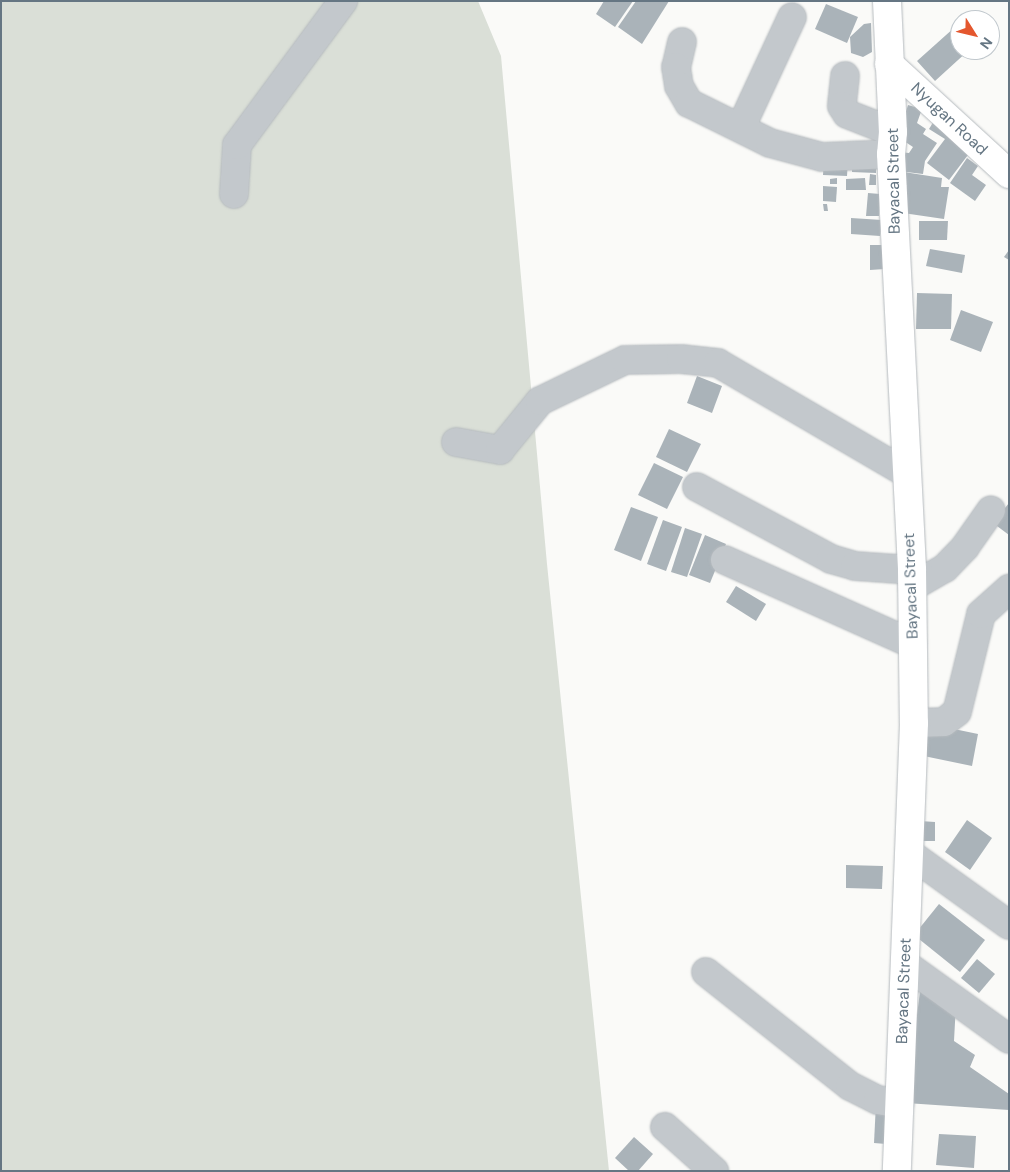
<!DOCTYPE html>
<style>
body{margin:0}
#map{position:relative;width:1010px;height:1172px;overflow:hidden;background:#fafaf8;font-family:"DM Sans",sans-serif}
div>[style]{position:absolute}
.green>*{inset:0;background:#dadfd7}
.building>*{inset:0;background:#aab3b9}
.roads{filter:drop-shadow(0 0 1px #b5babe) drop-shadow(0 0 1px #b5babe)}
.minor>*{height:28px;margin:-14px;padding:0 14px;transform-origin:14px;border-radius:14px;background:#c3c8cc}
.major>*{height:28px;margin:-14px;padding:0 14px;transform-origin:14px;border-radius:14px;background:#fff}
span{translate:-50% -50%;white-space:nowrap;text-align:center;line-height:1.15;-webkit-text-stroke:5px #fff;paint-order:stroke}
.street-label{font-size:16px;color:#657683}
.frame{position:absolute;inset:0;border:2px solid #657683;pointer-events:none}
.north{position:absolute;left:950px;top:10px;width:50px;height:50px;box-sizing:border-box;background:#fff;border:1px solid #c1c8cd;border-radius:50%;rotate:126deg;font-size:14px;font-weight:700;line-height:20px;text-align:center;color:#657683}
.north::after{content:'';display:block;margin:auto;width:18px;height:22px;background:#e4572e;clip-path:polygon(50% 0,100% 100%,50% 72%,0 100%)}
</style>
<div id="map">
<div class="green">
<div style="clip-path:polygon(1px 1px,478px 1px,501px 56px,547px 564px,609px 1171px,1px 1171px)"></div>
</div>
<div class="building">
<div style="clip-path:polygon(604px 1px,633px 1px,615px 27px,596px 14px)"></div>
<div style="clip-path:polygon(636px 1px,669px 1px,642px 44px,618px 27px)"></div>
<div style="clip-path:polygon(826px 4px,858px 17px,847px 43px,815px 29px)"></div>
<div style="clip-path:polygon(871px 23px,872px 52px,863px 57px,851px 53px,850px 37px,864px 24px)"></div>
<div style="clip-path:polygon(955px 27px,960px 32px,960px 50px,969px 50px,935px 81px,917px 61px)"></div>
<div style="clip-path:polygon(908px 105px,922px 109px,917px 123px,926px 129px,923px 134px,937px 143px,925px 161px,923px 174px,898px 171px,900px 152px,909px 153px,913px 147px,898px 137px)"></div>
<div style="clip-path:polygon(937px 116px,974px 147px,949px 180px,927px 163px,945px 139px,929px 129px)"></div>
<div style="clip-path:polygon(967px 158px,978px 166px,972px 175px,986px 185px,975px 201px,950px 183px)"></div>
<div style="clip-path:polygon(824px 159px,848px 160px,847px 176px,823px 175px)"></div>
<div style="clip-path:polygon(852px 164px,876px 164px,876px 173px,852px 172px)"></div>
<div style="clip-path:polygon(904px 172px,942px 178px,941px 187px,949px 187px,944px 219px,903px 213px,907px 185px,902px 185px)"></div>
<div style="clip-path:polygon(870px 174px,876px 175px,876px 185px,869px 185px)"></div>
<div style="clip-path:polygon(837px 178px,837px 184px,830px 184px,830px 179px)"></div>
<div style="clip-path:polygon(865px 178px,866px 190px,846px 190px,846px 179px)"></div>
<div style="clip-path:polygon(823px 186px,837px 187px,836px 202px,823px 201px)"></div>
<div style="clip-path:polygon(868px 193px,880px 194px,879px 216px,866px 216px)"></div>
<div style="clip-path:polygon(823px 204px,827px 204px,828px 211px,824px 211px)"></div>
<div style="clip-path:polygon(851px 218px,882px 220px,880px 236px,851px 234px)"></div>
<div style="clip-path:polygon(919px 221px,948px 221px,947px 240px,919px 240px)"></div>
<div style="clip-path:polygon(870px 245px,885px 245px,885px 269px,870px 270px)"></div>
<div style="clip-path:polygon(930px 249px,965px 255px,962px 273px,926px 266px)"></div>
<div style="clip-path:polygon(1009px 250px,1009px 260px,1004px 257px)"></div>
<div style="clip-path:polygon(917px 293px,952px 294px,951px 329px,916px 329px)"></div>
<div style="clip-path:polygon(961px 310px,993px 322px,981px 352px,950px 340px)"></div>
<div style="clip-path:polygon(697px 376px,722px 386px,712px 413px,687px 403px)"></div>
<div style="clip-path:polygon(669px 429px,701px 444px,687px 472px,656px 457px)"></div>
<div style="clip-path:polygon(654px 463px,683px 477px,667px 509px,638px 495px)"></div>
<div style="clip-path:polygon(1009px 503px,1009px 535px,993px 523px)"></div>
<div style="clip-path:polygon(631px 507px,658px 517px,641px 561px,614px 550px)"></div>
<div style="clip-path:polygon(663px 520px,682px 527px,666px 571px,647px 564px)"></div>
<div style="clip-path:polygon(685px 528px,702px 534px,687px 577px,671px 572px)"></div>
<div style="clip-path:polygon(705px 535px,726px 544px,710px 583px,689px 575px)"></div>
<div style="clip-path:polygon(736px 586px,766px 604px,756px 621px,726px 602px)"></div>
<div style="clip-path:polygon(925px 723px,978px 734px,972px 766px,919px 755px)"></div>
<div style="clip-path:polygon(967px 820px,992px 838px,970px 870px,945px 852px)"></div>
<div style="clip-path:polygon(920px 821px,935px 822px,935px 841px,919px 841px)"></div>
<div style="clip-path:polygon(846px 865px,883px 866px,882px 889px,846px 888px)"></div>
<div style="clip-path:polygon(939px 904px,985px 940px,960px 972px,914px 935px)"></div>
<div style="clip-path:polygon(977px 959px,995px 974px,979px 993px,961px 978px)"></div>
<div style="clip-path:polygon(921px 983px,956px 1004px,954px 1041px,975px 1055px,970px 1067px,1009px 1094px,1009px 1110px,906px 1103px)"></div>
<div style="clip-path:polygon(876px 1103px,888px 1104px,886px 1144px,874px 1143px)"></div>
<div style="clip-path:polygon(939px 1134px,976px 1136px,974px 1168px,936px 1165px)"></div>
<div style="clip-path:polygon(634px 1137px,653px 1154px,638px 1171px,629px 1171px,615px 1158px)"></div>
</div>
<div class="roads">
<div class="minor">
<div style="left:682px;top:42px;width:26px;rotate:103deg"></div>
<div style="left:676px;top:67px;width:19px;rotate:81deg"></div>
<div style="left:679px;top:86px;width:20px;rotate:60deg"></div>
<div style="left:689px;top:103px;width:90px;rotate:26.3deg"></div>
<div style="left:770px;top:143px;width:54px;rotate:15.1deg"></div>
<div style="left:822px;top:157px;width:69px;rotate:-2.5deg"></div>
<div style="left:845px;top:76px;width:30px;rotate:96deg"></div>
<div style="left:842px;top:106px;width:9px;rotate:58deg"></div>
<div style="left:847px;top:114px;width:49px;rotate:21.4deg"></div>
<div style="left:741px;top:127px;width:121px;rotate:-65.1deg"></div>
<div style="left:234px;top:194px;width:49px;rotate:-86.5deg"></div>
<div style="left:237px;top:145px;width:179px;rotate:-53.6deg"></div>
<div style="left:456px;top:442px;width:45px;rotate:10.3deg"></div>
<div style="left:500px;top:450px;width:63px;rotate:-50.8deg"></div>
<div style="left:540px;top:401px;width:94px;rotate:-25.8deg"></div>
<div style="left:625px;top:360px;width:56px;rotate:-1deg"></div>
<div style="left:681px;top:359px;width:37px;rotate:6deg"></div>
<div style="left:718px;top:363px;width:218px;rotate:30.3deg"></div>
<div style="left:697px;top:487px;width:152px;rotate:28.2deg"></div>
<div style="left:831px;top:559px;width:25px;rotate:16deg"></div>
<div style="left:855px;top:566px;width:57px;rotate:4deg"></div>
<div style="left:725px;top:560px;width:206px;rotate:24.1deg"></div>
<div style="left:912px;top:587px;width:38px;rotate:-30deg"></div>
<div style="left:945px;top:568px;width:29px;rotate:-46deg"></div>
<div style="left:965px;top:547px;width:45px;rotate:-54.9deg"></div>
<div style="left:914px;top:723px;width:30px;rotate:-2deg"></div>
<div style="left:944px;top:722px;width:16px;rotate:-38deg"></div>
<div style="left:957px;top:712px;width:101px;rotate:-76.2deg"></div>
<div style="left:981px;top:614px;width:38px;rotate:-42deg"></div>
<div style="left:909px;top:853px;width:123px;rotate:35.8deg"></div>
<div style="left:905px;top:964px;width:128px;rotate:35.8deg"></div>
<div style="left:706px;top:972px;width:184px;rotate:38.4deg"></div>
<div style="left:850px;top:1086px;width:31px;rotate:27deg"></div>
<div style="left:878px;top:1100px;width:22px;rotate:10deg"></div>
<div style="left:665px;top:1127px;width:66px;rotate:41.9deg"></div>
</div>
<div class="major">
<div style="left:887px;top:1px;width:131px;rotate:87.4deg"></div>
<div style="left:893px;top:132px;width:22px;rotate:95deg"></div>
<div style="left:891px;top:154px;width:417px;rotate:87.1deg"></div>
<div style="left:912px;top:570px;width:153px;rotate:89.3deg"></div>
<div style="left:914px;top:723px;width:448px;rotate:92.2deg"></div>
<div style="left:889px;top:64px;width:163px;rotate:42.5deg"></div>
</div>
</div>
<div class="street-label">
<span style="left:949px;top:119px;rotate:43deg">Nyugan Road</span>
<span style="left:894px;top:181px;rotate:-91deg">Bayacal Street</span>
<span style="left:911px;top:586px;rotate:-92deg">Bayacal Street</span>
<span style="left:904px;top:991px;rotate:-88deg">Bayacal Street</span>
</div>
<div class="frame"></div>
<div class="north">N</div>
</div>
